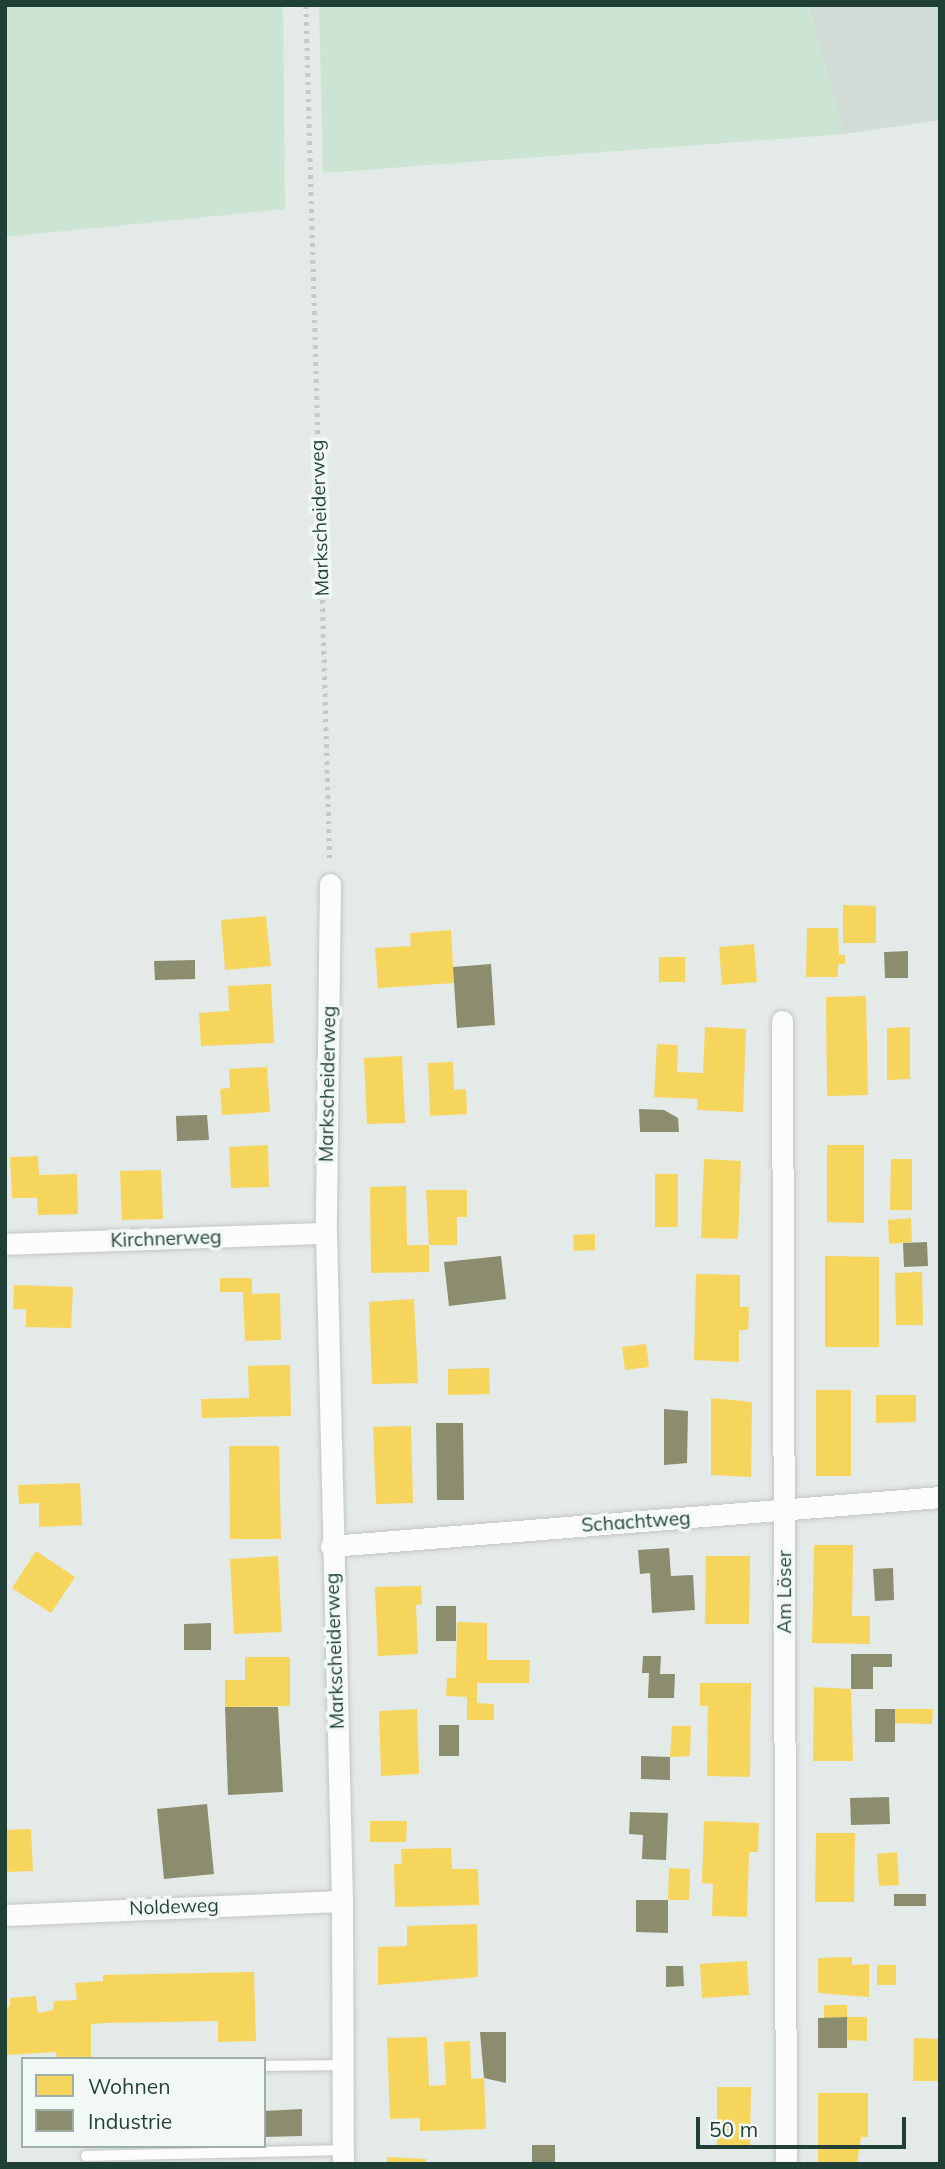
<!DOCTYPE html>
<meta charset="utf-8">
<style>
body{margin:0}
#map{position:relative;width:945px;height:2169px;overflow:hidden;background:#e4eae7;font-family:Mulish,sans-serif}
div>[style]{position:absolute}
.built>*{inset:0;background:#d1dcd7}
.green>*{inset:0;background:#cbe4d3}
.homes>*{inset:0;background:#f6d55c}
.industry>*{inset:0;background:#8c8c6e}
.path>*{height:4.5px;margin-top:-2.25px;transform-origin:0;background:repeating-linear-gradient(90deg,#c0cac7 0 3.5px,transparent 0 8.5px)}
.roads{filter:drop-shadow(0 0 2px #c1c7c4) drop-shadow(0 0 2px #c1c7c4)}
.lane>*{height:10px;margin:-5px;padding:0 5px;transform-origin:5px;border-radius:5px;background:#fbfcfb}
.street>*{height:21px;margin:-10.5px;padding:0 10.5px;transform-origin:10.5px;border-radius:10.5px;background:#fbfcfb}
span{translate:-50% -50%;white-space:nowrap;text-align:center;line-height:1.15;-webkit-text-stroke:7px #f2f9f5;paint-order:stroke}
.street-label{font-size:19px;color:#1f3f37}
.frame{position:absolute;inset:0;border:7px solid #1f3f37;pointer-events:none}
.legend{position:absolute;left:21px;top:2057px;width:245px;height:91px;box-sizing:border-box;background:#f2f9f5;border:2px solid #9eafa9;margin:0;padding:9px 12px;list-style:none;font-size:21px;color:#1f3f37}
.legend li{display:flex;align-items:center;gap:14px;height:35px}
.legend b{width:35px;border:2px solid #9eafa9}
.scale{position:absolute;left:696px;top:2117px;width:210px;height:32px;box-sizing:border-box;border:4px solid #1f3f37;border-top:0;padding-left:9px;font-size:21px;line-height:24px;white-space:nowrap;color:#1f3f37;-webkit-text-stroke:5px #f2f9f5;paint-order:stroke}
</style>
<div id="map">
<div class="built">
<div style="clip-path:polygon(808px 5px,940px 5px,940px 120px,844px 134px)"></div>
</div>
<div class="green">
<div style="clip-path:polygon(5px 5px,283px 5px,285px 209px,5px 237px)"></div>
<div style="clip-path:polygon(319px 5px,808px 5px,844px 134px,323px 173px)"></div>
</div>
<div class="homes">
<div style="clip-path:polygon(843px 905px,876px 906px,876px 943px,843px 943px)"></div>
<div style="clip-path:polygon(266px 916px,271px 966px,225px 970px,221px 920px)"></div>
<div style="clip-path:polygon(807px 928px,838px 928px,839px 955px,845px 955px,845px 964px,838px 964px,838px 977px,806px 977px)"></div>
<div style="clip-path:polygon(451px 930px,454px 983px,378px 988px,375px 948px,411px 946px,410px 933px)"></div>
<div style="clip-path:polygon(754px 944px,757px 982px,722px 985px,719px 947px)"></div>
<div style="clip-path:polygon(659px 957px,685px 957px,685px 982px,659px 982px)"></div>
<div style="clip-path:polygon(271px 984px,274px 1043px,201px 1046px,199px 1013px,229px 1011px,228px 986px)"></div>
<div style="clip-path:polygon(866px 996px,868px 1095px,827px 1096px,826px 997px)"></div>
<div style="clip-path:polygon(705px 1027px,746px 1029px,743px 1112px,697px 1110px,698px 1099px,654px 1097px,657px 1044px,678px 1045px,677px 1072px,703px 1073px)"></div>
<div style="clip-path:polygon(910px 1027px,910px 1079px,887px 1080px,887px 1028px)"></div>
<div style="clip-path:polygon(402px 1056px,405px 1123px,367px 1124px,364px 1058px)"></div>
<div style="clip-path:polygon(453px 1062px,454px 1090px,466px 1089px,467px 1114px,430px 1116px,428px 1063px)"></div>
<div style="clip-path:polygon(267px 1067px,270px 1112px,222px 1115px,220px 1089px,230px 1088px,229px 1069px)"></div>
<div style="clip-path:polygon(268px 1145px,269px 1187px,231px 1188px,229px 1147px)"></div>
<div style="clip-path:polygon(827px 1145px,864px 1145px,864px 1223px,827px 1222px)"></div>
<div style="clip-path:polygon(38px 1156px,39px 1175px,77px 1174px,78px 1214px,38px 1215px,37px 1198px,12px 1198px,10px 1157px)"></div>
<div style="clip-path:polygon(704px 1159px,741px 1161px,738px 1239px,701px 1238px)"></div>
<div style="clip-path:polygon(891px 1159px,912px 1159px,912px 1210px,890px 1210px)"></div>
<div style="clip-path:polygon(161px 1170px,163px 1219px,122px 1220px,120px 1171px)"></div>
<div style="clip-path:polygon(655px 1174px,678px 1174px,678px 1227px,655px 1227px)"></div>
<div style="clip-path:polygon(406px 1186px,407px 1245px,429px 1245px,429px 1272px,371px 1273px,370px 1187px)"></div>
<div style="clip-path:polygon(426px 1190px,467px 1190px,467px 1217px,457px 1217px,457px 1245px,429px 1245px)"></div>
<div style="clip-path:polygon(911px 1218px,912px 1242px,889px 1244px,888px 1220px)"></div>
<div style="clip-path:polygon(595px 1234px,595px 1250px,574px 1251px,573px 1235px)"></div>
<div style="clip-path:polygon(825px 1256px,879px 1257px,879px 1347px,825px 1347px)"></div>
<div style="clip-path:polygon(922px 1272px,923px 1325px,896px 1325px,895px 1273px)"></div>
<div style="clip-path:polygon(696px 1274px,740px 1275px,740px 1307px,749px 1307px,748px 1330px,739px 1330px,739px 1362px,694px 1360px)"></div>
<div style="clip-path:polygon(220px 1278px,252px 1278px,252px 1294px,280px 1293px,281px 1340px,245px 1341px,243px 1292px,220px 1292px)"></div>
<div style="clip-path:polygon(14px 1285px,73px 1287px,71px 1328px,26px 1327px,26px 1309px,13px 1309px)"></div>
<div style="clip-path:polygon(414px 1299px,418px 1383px,372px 1384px,369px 1302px)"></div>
<div style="clip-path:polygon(646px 1344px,649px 1367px,625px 1370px,622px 1347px)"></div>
<div style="clip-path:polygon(290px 1365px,291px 1416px,202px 1418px,201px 1399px,249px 1398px,248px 1366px)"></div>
<div style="clip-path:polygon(489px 1368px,490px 1394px,448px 1395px,448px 1369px)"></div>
<div style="clip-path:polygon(816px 1390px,851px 1390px,851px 1476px,816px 1476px)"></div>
<div style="clip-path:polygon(876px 1395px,916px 1395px,916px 1422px,876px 1423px)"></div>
<div style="clip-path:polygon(711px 1398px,752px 1402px,751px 1477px,711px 1475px)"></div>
<div style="clip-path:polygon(411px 1426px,413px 1503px,376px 1504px,373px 1427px)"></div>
<div style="clip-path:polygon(229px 1446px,279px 1446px,281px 1539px,230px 1539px)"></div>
<div style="clip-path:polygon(80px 1483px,82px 1525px,39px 1527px,39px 1503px,19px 1504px,18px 1485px)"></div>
<div style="clip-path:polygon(814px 1545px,853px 1545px,852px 1616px,870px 1616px,870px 1644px,812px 1643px)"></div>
<div style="clip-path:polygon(36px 1551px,75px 1577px,51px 1613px,12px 1588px)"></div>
<div style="clip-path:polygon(278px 1556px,282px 1632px,234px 1634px,230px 1559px)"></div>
<div style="clip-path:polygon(706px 1556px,750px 1556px,749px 1624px,705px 1624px)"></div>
<div style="clip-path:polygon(421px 1586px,422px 1604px,416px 1605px,418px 1654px,378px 1656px,375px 1587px)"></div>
<div style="clip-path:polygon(457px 1622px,487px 1623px,487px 1660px,530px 1660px,529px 1683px,477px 1683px,477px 1703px,494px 1704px,494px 1720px,467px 1720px,467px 1697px,446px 1696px,447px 1678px,456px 1678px)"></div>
<div style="clip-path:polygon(245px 1657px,290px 1657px,290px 1706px,225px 1707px,225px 1680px,245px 1680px)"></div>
<div style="clip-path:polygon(700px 1683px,751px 1683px,750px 1777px,707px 1776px,708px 1706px,700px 1706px)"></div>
<div style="clip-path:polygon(814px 1687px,851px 1689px,853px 1761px,813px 1761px)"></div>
<div style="clip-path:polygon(417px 1709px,419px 1774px,381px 1776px,379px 1711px)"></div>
<div style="clip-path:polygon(895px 1709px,933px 1709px,932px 1724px,895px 1723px)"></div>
<div style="clip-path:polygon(672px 1726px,691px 1726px,690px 1756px,670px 1757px)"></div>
<div style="clip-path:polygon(370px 1821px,407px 1821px,406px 1842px,370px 1842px)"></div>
<div style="clip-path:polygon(704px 1821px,759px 1823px,758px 1852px,749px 1852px,747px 1917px,712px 1916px,713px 1884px,702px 1883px)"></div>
<div style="clip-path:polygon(31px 1829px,33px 1871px,5px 1872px,5px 1830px)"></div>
<div style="clip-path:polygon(816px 1833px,855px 1833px,854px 1902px,815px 1902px)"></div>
<div style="clip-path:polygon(451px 1848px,452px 1869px,478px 1869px,479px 1905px,395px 1907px,394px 1864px,402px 1864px,401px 1849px)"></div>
<div style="clip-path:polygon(897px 1852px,899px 1885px,879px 1886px,877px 1854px)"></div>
<div style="clip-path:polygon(669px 1868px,690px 1869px,689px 1900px,668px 1900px)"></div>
<div style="clip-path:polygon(477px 1924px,478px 1977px,378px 1985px,378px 1947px,407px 1946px,407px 1926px)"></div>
<div style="clip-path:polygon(852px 1957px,852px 1965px,869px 1964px,869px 1997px,818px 1993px,818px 1958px)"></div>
<div style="clip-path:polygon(747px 1961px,749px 1995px,702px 1998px,700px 1964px)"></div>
<div style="clip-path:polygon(877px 1965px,896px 1965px,896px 1985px,877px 1985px)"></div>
<div style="clip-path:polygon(254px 1972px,256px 2041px,218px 2042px,218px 2021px,104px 2023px,91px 2024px,91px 2056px,101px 2059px,57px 2059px,56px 2052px,5px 2055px,5px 2007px,10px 2007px,10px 1998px,36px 1996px,38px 2013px,53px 2010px,54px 2001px,77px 2000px,75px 1983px,103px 1981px,103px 1975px)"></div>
<div style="clip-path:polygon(824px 2005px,847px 2005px,847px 2017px,824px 2018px)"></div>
<div style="clip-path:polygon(847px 2017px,867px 2017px,867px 2041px,847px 2040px)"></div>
<div style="clip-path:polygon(427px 2037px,429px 2086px,446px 2085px,444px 2042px,470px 2041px,471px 2079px,484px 2078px,486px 2129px,420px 2131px,420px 2118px,390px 2119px,387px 2038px)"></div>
<div style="clip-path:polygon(914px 2038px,940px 2039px,940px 2081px,913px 2081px)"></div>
<div style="clip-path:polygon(717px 2087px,751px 2087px,750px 2147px,717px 2147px)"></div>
<div style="clip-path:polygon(818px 2093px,868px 2093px,868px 2137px,861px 2137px,857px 2164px,818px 2164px)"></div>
<div style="clip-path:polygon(387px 2157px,426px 2159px,426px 2164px,387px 2164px)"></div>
</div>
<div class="industry">
<div style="clip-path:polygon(908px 951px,908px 978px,885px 978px,884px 952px)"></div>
<div style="clip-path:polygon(195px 960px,195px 979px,155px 980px,154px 961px)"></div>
<div style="clip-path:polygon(491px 964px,495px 1025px,457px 1028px,453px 967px)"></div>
<div style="clip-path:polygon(639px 1109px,664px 1110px,678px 1118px,679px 1132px,640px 1132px)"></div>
<div style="clip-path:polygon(207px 1115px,209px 1140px,177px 1141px,176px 1116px)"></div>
<div style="clip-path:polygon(927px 1242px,928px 1266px,904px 1267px,903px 1243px)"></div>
<div style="clip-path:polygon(501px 1256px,506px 1299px,449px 1306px,444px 1262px)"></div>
<div style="clip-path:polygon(664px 1409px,688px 1411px,687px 1463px,664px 1465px)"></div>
<div style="clip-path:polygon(436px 1423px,463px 1423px,464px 1500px,437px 1500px)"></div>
<div style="clip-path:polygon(669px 1548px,671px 1576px,693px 1575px,695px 1610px,652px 1613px,650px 1573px,640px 1574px,638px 1550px)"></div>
<div style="clip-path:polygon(893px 1568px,894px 1600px,875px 1601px,873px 1569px)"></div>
<div style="clip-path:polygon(436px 1606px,456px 1606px,456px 1641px,436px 1641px)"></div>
<div style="clip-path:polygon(211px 1623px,211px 1650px,184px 1650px,184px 1624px)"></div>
<div style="clip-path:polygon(851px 1654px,892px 1654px,892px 1667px,873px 1667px,873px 1689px,851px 1689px)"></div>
<div style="clip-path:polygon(643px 1656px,661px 1656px,660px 1674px,675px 1674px,674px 1698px,648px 1698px,649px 1673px,642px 1673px)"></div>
<div style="clip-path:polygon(225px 1707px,278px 1707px,283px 1792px,228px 1795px)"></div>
<div style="clip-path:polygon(875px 1709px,895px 1709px,895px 1742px,875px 1742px)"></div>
<div style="clip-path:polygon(439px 1725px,459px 1725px,459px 1756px,439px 1756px)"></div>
<div style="clip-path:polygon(641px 1756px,670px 1757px,670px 1780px,641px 1779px)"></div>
<div style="clip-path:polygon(889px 1797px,890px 1824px,851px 1825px,850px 1798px)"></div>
<div style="clip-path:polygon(207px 1804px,214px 1874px,164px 1879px,157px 1809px)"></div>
<div style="clip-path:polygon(630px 1812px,668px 1813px,666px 1860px,642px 1859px,643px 1835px,629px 1834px)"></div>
<div style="clip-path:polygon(894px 1894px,926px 1894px,926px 1906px,894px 1906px)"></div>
<div style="clip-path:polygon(636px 1900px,668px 1900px,668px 1933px,636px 1932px)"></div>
<div style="clip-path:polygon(666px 1966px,683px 1966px,684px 1986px,666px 1987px)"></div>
<div style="clip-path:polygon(847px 2017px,847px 2048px,818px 2048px,818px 2018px)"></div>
<div style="clip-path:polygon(480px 2032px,506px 2032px,506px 2083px,484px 2078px)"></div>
<div style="clip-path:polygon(302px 2109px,302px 2136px,264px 2137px,264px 2111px)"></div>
<div style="clip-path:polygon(532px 2145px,555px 2145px,555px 2164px,532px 2164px)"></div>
</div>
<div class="path">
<div style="left:306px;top:5px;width:858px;rotate:88.4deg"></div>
</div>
<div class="roads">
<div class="lane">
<div style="left:264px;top:2066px;width:79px;rotate:-0.7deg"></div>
<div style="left:86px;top:2156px;width:256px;rotate:-1.3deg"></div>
</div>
<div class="street">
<div style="left:330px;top:884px;width:349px;rotate:90.7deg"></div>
<div style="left:326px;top:1233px;width:668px;rotate:88.63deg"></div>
<div style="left:342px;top:1901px;width:263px;rotate:89.8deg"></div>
<div style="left:782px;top:1021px;width:1143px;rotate:89.8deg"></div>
<div style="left:5px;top:1244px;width:321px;rotate:-2deg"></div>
<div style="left:331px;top:1546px;width:611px;rotate:-4.6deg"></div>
<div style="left:5px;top:1915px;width:337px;rotate:-2.4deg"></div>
</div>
</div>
<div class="street-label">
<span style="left:320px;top:518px;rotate:-92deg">Markscheiderweg</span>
<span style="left:328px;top:1084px;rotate:-89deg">Markscheiderweg</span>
<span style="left:166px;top:1239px;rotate:-2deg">Kirchnerweg</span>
<span style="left:636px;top:1522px;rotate:-4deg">Schachtweg</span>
<span style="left:785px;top:1592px;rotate:-90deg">Am Löser</span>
<span style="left:335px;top:1651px;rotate:-92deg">Markscheiderweg</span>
<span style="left:174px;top:1907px;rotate:-2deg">Noldeweg</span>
</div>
<div class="frame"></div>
<ul class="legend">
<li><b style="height:19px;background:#f6d55c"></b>Wohnen</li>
<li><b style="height:19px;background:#8c8c6e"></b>Industrie</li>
</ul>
<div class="scale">50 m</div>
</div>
